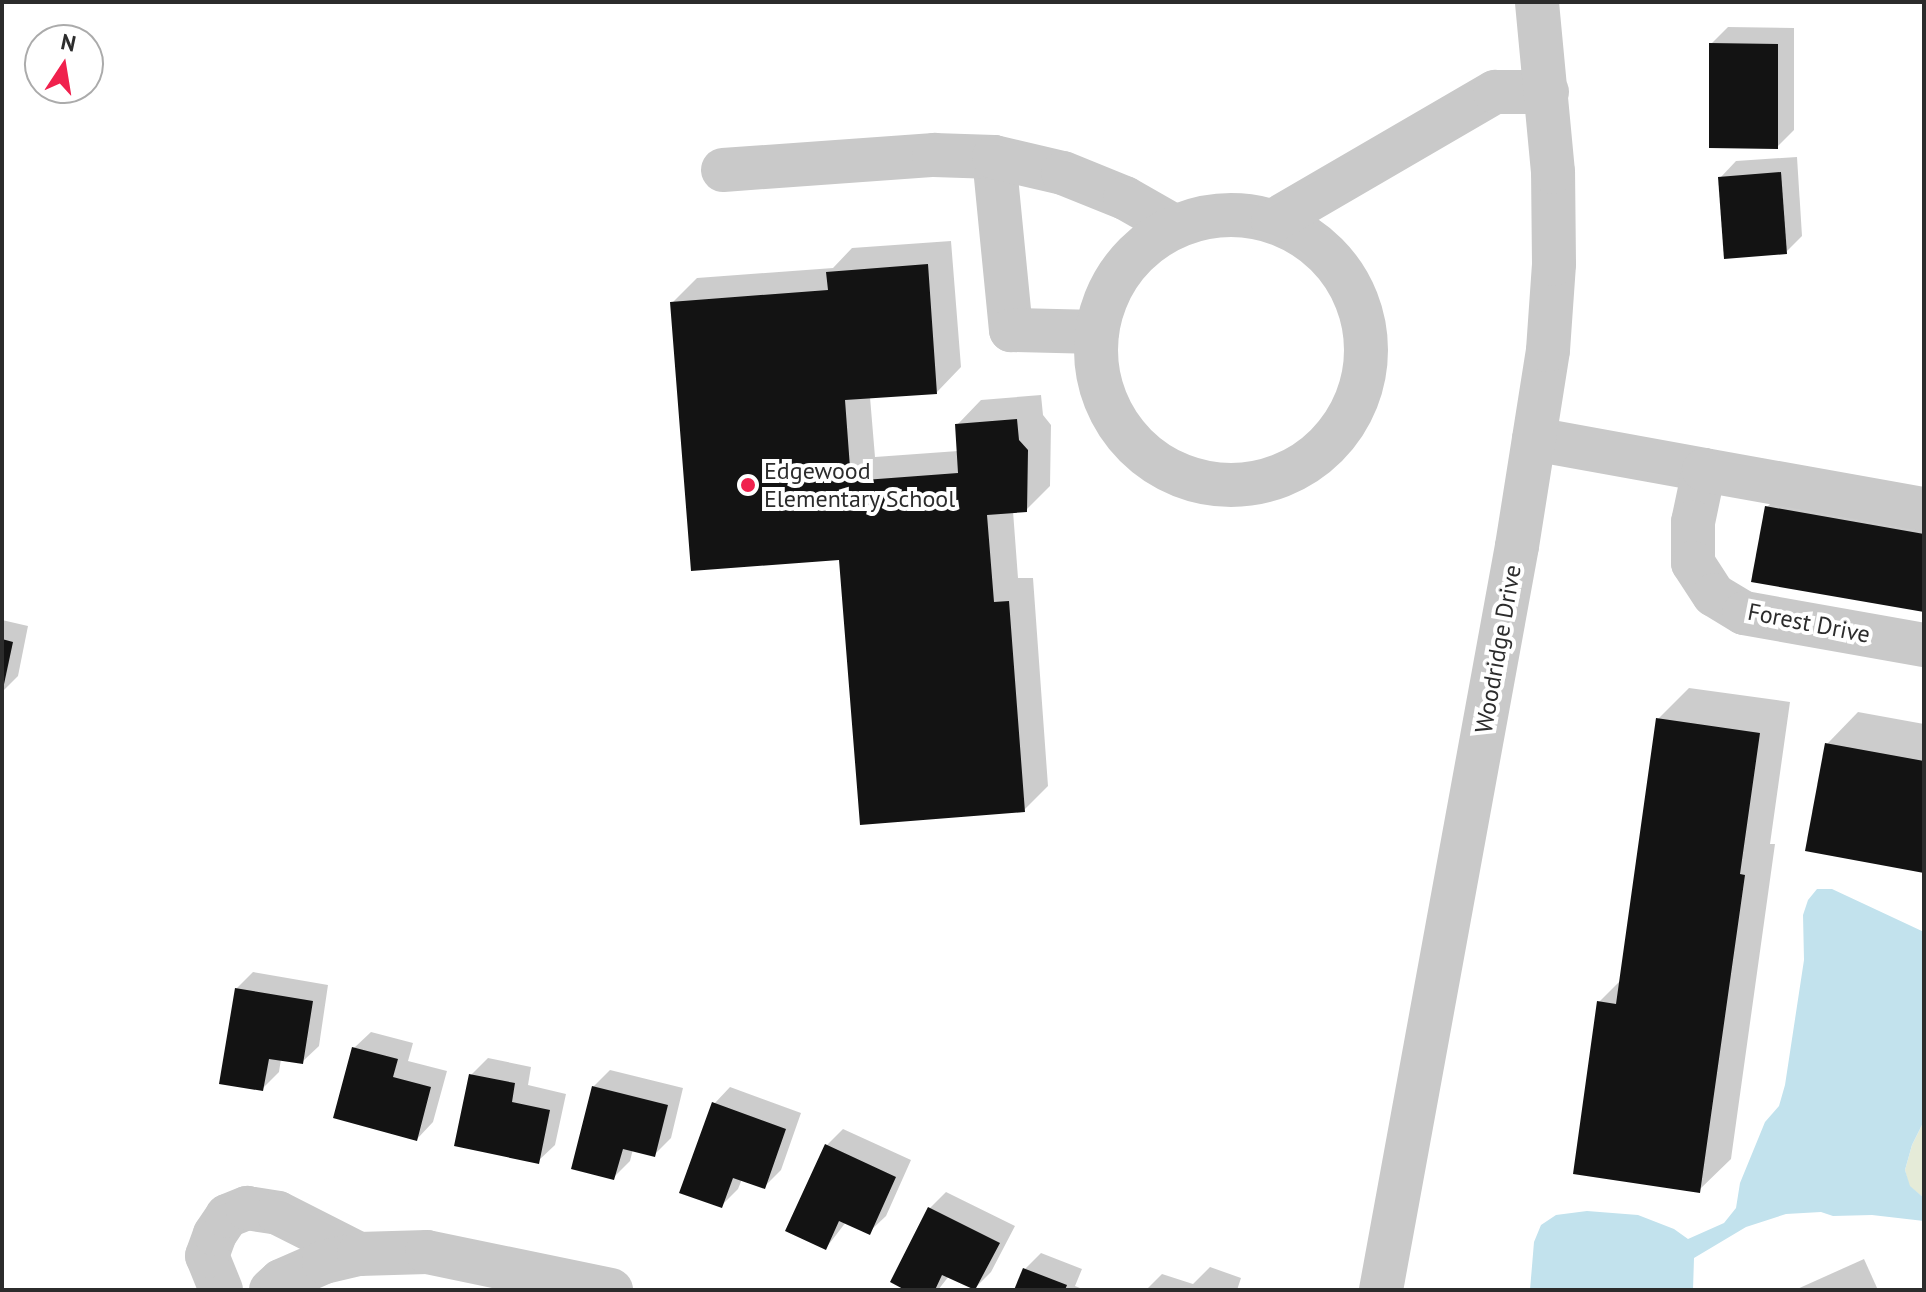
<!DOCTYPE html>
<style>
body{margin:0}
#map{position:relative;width:1926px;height:1292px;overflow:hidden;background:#fff;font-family:"PT Sans",sans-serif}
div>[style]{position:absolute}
.green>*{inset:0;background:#e5ebd8}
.water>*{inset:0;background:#c2e2ed}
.shadow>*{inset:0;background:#0003}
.building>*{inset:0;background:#131313}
.minor>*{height:44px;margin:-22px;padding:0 22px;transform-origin:22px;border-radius:22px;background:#c9c9c9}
.minor>.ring{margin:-22px;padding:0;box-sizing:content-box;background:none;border:44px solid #c9c9c9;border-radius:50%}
.dots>*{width:22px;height:22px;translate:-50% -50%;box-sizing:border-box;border:4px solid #fff;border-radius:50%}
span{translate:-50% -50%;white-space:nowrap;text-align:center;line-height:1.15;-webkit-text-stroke:8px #fff;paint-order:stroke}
.poi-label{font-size:24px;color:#2c2c2c}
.left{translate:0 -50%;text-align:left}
.street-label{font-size:24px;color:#2c2c2c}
.frame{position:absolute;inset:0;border:4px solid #2c2c2c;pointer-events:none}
.north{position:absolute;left:24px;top:24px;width:80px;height:80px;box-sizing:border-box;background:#fff;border:2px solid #ababab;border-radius:50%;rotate:12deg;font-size:22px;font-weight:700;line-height:32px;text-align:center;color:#2c2c2c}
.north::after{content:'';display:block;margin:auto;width:28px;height:36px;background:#f0214d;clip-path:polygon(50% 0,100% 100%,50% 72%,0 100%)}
</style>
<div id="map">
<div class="green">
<div style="clip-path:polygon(1924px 1121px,1924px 1198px,1909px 1186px,1905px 1170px,1912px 1145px)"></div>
</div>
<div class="water">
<div style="clip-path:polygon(1817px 889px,1832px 889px,1924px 932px,1924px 1121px,1912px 1145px,1905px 1170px,1910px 1186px,1924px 1198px,1924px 1221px,1872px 1215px,1833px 1216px,1821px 1212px,1786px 1214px,1746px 1227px,1694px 1258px,1693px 1290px,1530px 1290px,1534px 1242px,1541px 1225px,1556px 1215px,1587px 1211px,1638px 1215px,1674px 1229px,1688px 1239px,1724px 1223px,1736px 1208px,1740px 1183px,1765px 1122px,1779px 1106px,1785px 1085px,1804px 960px,1803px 915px,1808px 900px)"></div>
</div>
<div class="shadow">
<div style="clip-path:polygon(1794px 2px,1828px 2px,1794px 4px)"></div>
<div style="clip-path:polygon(1728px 27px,1794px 28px,1794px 130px,1777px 147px,1711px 44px)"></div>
<div style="clip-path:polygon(1797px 157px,1802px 236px,1786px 252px,1720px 178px,1736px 161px)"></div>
<div style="clip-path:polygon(951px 241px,961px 367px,937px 392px,870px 397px,875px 457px,958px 451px,957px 425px,981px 400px,1041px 395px,1043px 415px,1051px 425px,1050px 486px,1026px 510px,1013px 511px,1018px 578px,1033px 578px,1048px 786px,1024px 810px,841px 558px,672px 303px,697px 278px,833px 268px,852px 248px)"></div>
<div style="clip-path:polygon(1791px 483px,1924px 506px,1924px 610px,1767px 507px)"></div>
<div style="clip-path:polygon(2px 620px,28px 626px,18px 676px,2px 692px)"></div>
<div style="clip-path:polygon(1689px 688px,1790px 702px,1770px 844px,1775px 844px,1731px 1159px,1699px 1190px,1599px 1002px,1621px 980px,1658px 719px)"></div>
<div style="clip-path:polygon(1858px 712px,1924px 724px,1924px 871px,1827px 744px)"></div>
<div style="clip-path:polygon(253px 972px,328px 985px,319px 1046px,302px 1062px,281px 1059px,279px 1072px,262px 1089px,236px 989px)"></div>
<div style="clip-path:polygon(371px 1032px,413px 1043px,408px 1061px,447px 1071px,433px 1122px,417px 1139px,354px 1048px)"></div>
<div style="clip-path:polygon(488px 1058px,531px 1067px,528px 1085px,566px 1094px,555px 1145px,538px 1161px,471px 1075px)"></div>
<div style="clip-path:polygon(610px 1070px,683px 1088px,671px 1138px,654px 1155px,633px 1149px,630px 1161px,614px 1177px,593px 1087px)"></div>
<div style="clip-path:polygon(730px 1087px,801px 1113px,781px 1170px,764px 1187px,742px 1179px,738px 1189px,721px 1206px,714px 1104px)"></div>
<div style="clip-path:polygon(843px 1129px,911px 1160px,886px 1216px,869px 1232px,846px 1222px,826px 1248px,827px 1145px)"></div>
<div style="clip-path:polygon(946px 1192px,1015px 1226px,991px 1272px,974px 1289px,949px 1276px,938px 1290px,910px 1290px,930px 1208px)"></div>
<div style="clip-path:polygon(1041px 1253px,1082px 1269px,1075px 1286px,1085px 1290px,1017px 1290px,1025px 1269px)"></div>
<div style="clip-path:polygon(1864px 1259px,1878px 1290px,1795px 1290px)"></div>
<div style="clip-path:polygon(1210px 1267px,1241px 1278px,1237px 1290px,1146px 1290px,1162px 1274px,1193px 1284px)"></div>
</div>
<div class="building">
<div style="clip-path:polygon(1709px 43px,1778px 44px,1778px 149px,1709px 148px)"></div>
<div style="clip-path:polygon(1781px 172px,1787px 254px,1724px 259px,1718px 177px)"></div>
<div style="clip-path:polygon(928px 264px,937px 394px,845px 400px,851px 481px,958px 473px,955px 424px,1017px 419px,1019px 440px,1028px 450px,1027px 512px,987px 515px,994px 602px,1009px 601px,1025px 812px,860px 825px,839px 560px,691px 571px,670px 302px,828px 290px,826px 272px)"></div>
<div style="clip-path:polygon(1765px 506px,1924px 534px,1924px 612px,1751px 582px)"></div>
<div style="clip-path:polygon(2px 639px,13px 642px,3px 689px,2px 689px)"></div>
<div style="clip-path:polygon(1656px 718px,1760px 733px,1740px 874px,1745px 875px,1700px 1193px,1573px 1174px,1597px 1001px,1616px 1004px)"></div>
<div style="clip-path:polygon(1825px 743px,1924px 761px,1924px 873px,1805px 851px)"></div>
<div style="clip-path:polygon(235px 988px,313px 1001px,303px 1064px,269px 1059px,263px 1091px,219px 1084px)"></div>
<div style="clip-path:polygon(352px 1047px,398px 1059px,393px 1077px,431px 1087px,417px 1141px,333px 1118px)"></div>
<div style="clip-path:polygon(469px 1074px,515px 1083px,512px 1102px,550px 1110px,539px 1164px,454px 1146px)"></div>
<div style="clip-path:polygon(592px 1086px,668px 1105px,655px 1157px,623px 1149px,614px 1180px,571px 1169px)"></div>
<div style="clip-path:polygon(712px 1102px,786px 1129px,765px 1189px,733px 1178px,722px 1208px,679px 1193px)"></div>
<div style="clip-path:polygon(825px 1144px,896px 1177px,870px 1235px,839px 1221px,826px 1250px,785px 1231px)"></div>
<div style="clip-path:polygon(928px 1207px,1000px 1243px,975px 1290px,942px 1275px,935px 1290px,905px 1290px,890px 1282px)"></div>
<div style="clip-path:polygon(1023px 1268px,1067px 1285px,1065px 1290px,1014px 1290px)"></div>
</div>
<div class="minor">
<div style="left:994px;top:157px;width:174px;rotate:84.4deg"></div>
<div style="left:1011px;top:330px;width:86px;rotate:1.3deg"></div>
<div style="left:723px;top:170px;width:212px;rotate:-4.1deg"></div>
<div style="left:934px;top:155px;width:60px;rotate:1.9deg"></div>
<div style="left:994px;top:157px;width:71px;rotate:13.1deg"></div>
<div style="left:1063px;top:173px;width:67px;rotate:22deg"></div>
<div style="left:1125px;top:198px;width:56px;rotate:29.7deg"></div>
<div class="ring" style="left:1096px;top:215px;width:226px;height:226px"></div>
<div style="left:1273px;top:221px;width:257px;rotate:-30.2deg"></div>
<div style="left:1495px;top:92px;width:52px"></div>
<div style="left:1534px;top:439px;width:173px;rotate:10.3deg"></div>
<div style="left:1704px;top:470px;width:53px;rotate:101.9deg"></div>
<div style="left:1693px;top:522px;width:41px;rotate:90deg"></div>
<div style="left:1693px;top:563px;width:38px;rotate:57deg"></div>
<div style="left:1714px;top:595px;width:35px;rotate:31deg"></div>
<div style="left:1744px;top:613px;width:183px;rotate:10.1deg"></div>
<div style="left:1704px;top:470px;width:223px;rotate:10.1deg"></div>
<div style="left:221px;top:1290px;width:37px;rotate:-112deg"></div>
<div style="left:207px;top:1256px;width:23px;rotate:-70deg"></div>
<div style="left:215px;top:1234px;width:22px;rotate:-56deg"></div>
<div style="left:227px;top:1216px;width:22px;rotate:-22deg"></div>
<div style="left:247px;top:1208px;width:31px;rotate:9deg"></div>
<div style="left:278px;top:1213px;width:91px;rotate:26.8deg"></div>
<div style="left:271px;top:1290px;width:13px;rotate:-42deg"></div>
<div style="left:281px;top:1281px;width:47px;rotate:-23.8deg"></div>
<div style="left:324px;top:1262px;width:36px;rotate:-13deg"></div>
<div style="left:359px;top:1254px;width:68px;rotate:-1.7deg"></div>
<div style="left:427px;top:1252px;width:188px;rotate:11.7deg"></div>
<div style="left:1381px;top:1290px;width:756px;rotate:-79.64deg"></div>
<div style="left:1517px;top:546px;width:198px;rotate:-81deg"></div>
<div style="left:1548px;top:350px;width:86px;rotate:-86deg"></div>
<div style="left:1554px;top:264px;width:92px;rotate:-90.6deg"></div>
<div style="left:1553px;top:172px;width:171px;rotate:-95.4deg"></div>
</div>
<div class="dots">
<div style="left:748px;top:485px;background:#f0214d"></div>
</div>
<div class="poi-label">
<span class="left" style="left:764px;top:485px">Edgewood<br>Elementary School</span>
</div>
<div class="street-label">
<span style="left:1809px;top:623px;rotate:11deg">Forest Drive</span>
<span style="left:1498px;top:649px;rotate:-80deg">Woodridge Drive</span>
</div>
<div class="frame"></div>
<div class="north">N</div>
</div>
